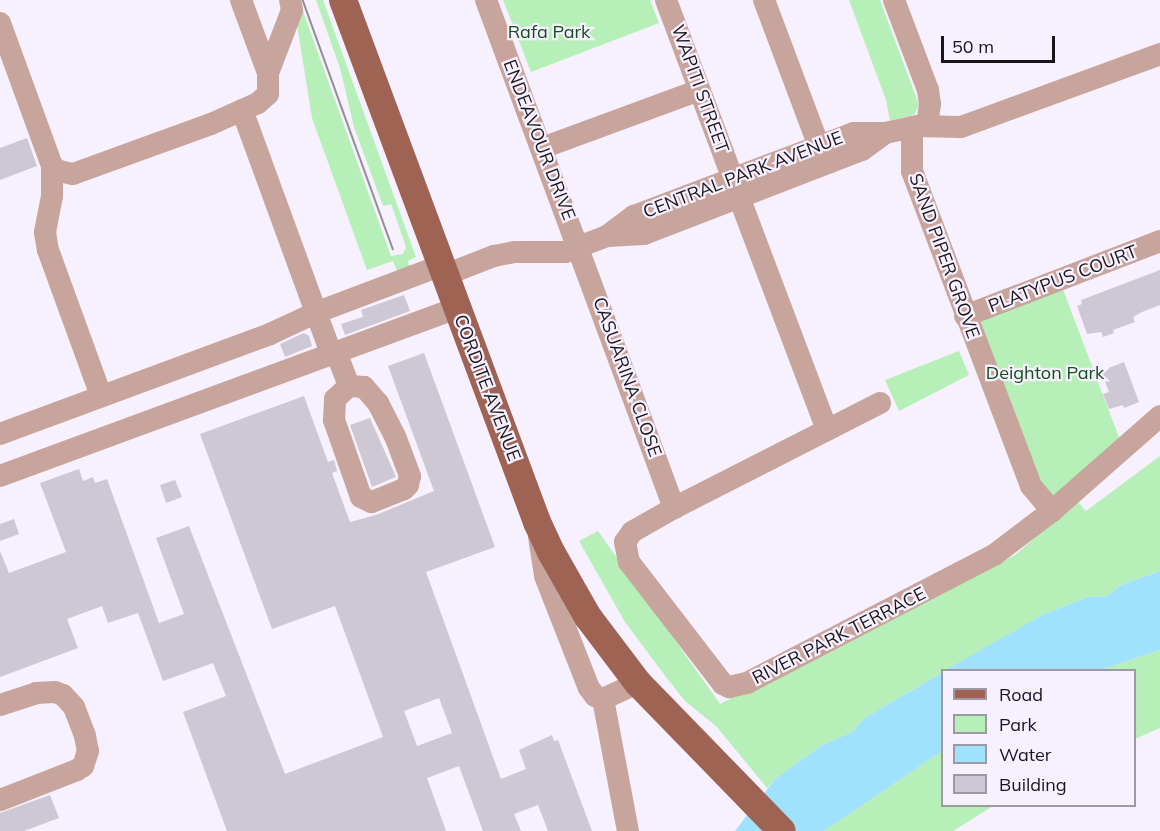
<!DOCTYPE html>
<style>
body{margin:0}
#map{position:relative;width:1160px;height:831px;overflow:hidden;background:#f7f0fe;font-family:Mulish,sans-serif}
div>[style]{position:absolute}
.green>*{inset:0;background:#b6efb8}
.water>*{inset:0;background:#a0e1fe}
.building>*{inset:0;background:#cec7d4}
.minor>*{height:22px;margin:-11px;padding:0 11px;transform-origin:11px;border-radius:11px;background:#c8a59c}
.major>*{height:28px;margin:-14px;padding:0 14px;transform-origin:14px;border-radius:14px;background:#9f6354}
.tram>*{height:1.5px;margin:-0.75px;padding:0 0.75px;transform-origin:0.75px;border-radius:0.75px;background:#928d97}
span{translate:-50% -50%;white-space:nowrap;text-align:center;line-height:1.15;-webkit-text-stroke:4.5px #f7f0fe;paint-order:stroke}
.park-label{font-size:18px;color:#124e1c}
.street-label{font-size:18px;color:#18161b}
.legend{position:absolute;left:941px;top:669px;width:195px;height:138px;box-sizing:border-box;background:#f7f0fe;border:2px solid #9e99a3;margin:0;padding:8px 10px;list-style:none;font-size:18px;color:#18161b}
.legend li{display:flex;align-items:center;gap:12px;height:30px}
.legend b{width:30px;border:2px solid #9e99a3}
.scale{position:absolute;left:941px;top:36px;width:114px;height:27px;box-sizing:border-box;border:3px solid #18161b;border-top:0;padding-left:8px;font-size:18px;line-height:21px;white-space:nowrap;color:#18161b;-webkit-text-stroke:4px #f7f0fe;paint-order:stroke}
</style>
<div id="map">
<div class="green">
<div style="clip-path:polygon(293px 0,299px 0,391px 256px,403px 254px,406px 247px,394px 212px,391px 204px,383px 206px,354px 127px,340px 68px,316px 0,323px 0,416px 257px,408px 261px,409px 266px,397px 271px,393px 261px,367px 270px,312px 118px)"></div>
<div style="clip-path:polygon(503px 0,650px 0,659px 23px,531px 72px)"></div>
<div style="clip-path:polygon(849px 0,880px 0,919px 105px,914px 115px,890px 121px,886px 100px)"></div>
<div style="clip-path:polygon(1062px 287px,1120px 440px,1062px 492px,1049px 497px,1040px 485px,975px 321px)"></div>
<div style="clip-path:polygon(959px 351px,969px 375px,899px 411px,885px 380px)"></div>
<div style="clip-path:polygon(1160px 456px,1160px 571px,1121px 585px,1107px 596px,1088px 597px,1044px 614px,866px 717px,852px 732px,822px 745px,775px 779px,767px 788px,716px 726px,685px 701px,663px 673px,625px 622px,579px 541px,598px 531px,720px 704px,1015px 555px,1077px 501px,1086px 511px)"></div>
<div style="clip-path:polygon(1160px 650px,1160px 728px,1135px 739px,1134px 670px,1101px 670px)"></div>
<div style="clip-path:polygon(942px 751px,942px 806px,993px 806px,953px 831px,824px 831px)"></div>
</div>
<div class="water">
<div style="clip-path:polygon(1160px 571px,1160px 650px,1101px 670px,946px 670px,1044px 614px,1088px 597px,1107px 596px,1121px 585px)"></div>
<div style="clip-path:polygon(942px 673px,942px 751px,824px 831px,735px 831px,775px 779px,822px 745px,852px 732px,866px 717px)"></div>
</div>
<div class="building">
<div style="clip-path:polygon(27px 138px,37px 166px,0 180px,0 148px)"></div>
<div style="clip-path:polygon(1160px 270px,1160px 305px,1142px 312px,1133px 317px,1135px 322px,1113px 330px,1114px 333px,1103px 337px,1101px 332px,1087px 334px,1077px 306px,1082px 304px,1081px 300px)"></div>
<div style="clip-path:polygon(404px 295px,410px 311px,345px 335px,341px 324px,363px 317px,361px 310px)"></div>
<div style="clip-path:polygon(304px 333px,309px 336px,312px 346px,285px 357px,280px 344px)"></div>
<div style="clip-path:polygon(evenodd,424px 353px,495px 547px,426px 572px,501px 779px,526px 769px,519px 750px,552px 735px,554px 741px,558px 740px,592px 831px,548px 831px,538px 805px,514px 814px,521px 831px,483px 831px,459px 766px,427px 778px,446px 831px,227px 831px,183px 712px,226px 696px,213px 663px,163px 681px,138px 613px,108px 623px,102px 606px,67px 619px,78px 648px,0 677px,0 551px,9px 573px,66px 552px,40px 483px,79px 469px,83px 481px,93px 477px,95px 483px,107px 479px,159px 623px,184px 614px,156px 538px,189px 526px,285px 774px,383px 737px,335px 606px,272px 629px,200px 434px,304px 396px,328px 462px,334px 460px,337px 471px,332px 473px,350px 522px,376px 515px,434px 491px,388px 366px,424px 353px,439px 698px,452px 733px,417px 746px,404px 711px,439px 698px)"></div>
<div style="clip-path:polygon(1124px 362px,1139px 402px,1124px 408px,1123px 405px,1109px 409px,1103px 394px,1109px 392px,1101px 371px)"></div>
<div style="clip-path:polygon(370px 418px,396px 477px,372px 487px,350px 425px)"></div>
<div style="clip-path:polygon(175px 480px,182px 497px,166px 503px,160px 485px)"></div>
<div style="clip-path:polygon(14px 519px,19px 534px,0 541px,0 524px)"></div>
<div style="clip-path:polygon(50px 795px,59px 818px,24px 831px,0 831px,0 813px)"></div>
</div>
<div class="minor">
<div style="left:486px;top:0;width:542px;rotate:69.69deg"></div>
<div style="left:666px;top:0;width:191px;rotate:69.5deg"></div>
<div style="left:764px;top:0;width:156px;rotate:69.4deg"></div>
<div style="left:894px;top:0;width:96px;rotate:69.3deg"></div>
<div style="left:928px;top:90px;width:14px;rotate:82deg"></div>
<div style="left:930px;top:104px;width:22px;rotate:98deg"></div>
<div style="left:0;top:23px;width:152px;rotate:70deg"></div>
<div style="left:52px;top:166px;width:30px;rotate:90deg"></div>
<div style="left:52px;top:196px;width:37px;rotate:101deg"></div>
<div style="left:45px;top:232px;width:18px;rotate:81deg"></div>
<div style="left:48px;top:250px;width:155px;rotate:70deg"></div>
<div style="left:268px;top:73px;width:67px;rotate:-69.1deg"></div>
<div style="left:292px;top:10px;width:10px;rotate:-101deg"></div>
<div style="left:242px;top:110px;width:259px;rotate:69.9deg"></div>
<div style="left:912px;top:127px;width:44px;rotate:90deg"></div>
<div style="left:912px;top:171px;width:337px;rotate:69.3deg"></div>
<div style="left:1031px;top:486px;width:33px;rotate:50deg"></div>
<div style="left:542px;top:148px;width:168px;rotate:-20.2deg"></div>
<div style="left:52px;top:166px;width:9px;rotate:36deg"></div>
<div style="left:59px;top:171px;width:14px;rotate:12deg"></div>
<div style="left:73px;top:174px;width:147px;rotate:-19.9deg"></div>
<div style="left:211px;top:124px;width:51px;rotate:-24.1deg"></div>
<div style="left:258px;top:103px;width:13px;rotate:-42deg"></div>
<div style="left:268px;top:94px;width:21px;rotate:-90deg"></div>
<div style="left:268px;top:73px;width:78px;rotate:-110.3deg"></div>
<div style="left:739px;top:197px;width:249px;rotate:69.3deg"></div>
<div style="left:607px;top:236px;width:34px;rotate:-37deg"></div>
<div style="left:634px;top:216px;width:235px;rotate:-20.7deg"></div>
<div style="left:854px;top:133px;width:31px"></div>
<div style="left:885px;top:133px;width:33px;rotate:-12deg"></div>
<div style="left:917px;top:126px;width:44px;rotate:1.3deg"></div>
<div style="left:961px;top:127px;width:212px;rotate:-20.1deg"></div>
<div style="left:445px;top:275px;width:53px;rotate:-21.2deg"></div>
<div style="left:494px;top:256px;width:21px;rotate:-11deg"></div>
<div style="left:515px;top:252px;width:50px"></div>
<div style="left:565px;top:252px;width:45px;rotate:-20.9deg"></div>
<div style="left:607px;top:236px;width:37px;rotate:-3deg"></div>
<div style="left:644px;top:234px;width:234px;rotate:-21.1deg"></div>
<div style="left:862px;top:150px;width:29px;rotate:-36deg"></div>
<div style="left:965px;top:316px;width:209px;rotate:-21deg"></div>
<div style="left:336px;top:352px;width:36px;rotate:69deg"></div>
<div style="left:349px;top:386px;width:15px;rotate:4deg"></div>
<div style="left:364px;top:387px;width:21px;rotate:49deg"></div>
<div style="left:378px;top:403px;width:37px;rotate:63deg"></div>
<div style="left:395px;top:436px;width:43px;rotate:69.4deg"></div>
<div style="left:410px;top:476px;width:9px;rotate:103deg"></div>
<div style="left:408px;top:485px;width:6px;rotate:135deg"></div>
<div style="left:404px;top:489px;width:35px;rotate:158deg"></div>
<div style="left:371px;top:502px;width:11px;rotate:-153deg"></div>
<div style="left:361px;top:497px;width:82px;rotate:-109.3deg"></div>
<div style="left:334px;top:420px;width:21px;rotate:-87deg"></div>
<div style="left:335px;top:399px;width:19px;rotate:-43deg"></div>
<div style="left:880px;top:403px;width:231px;rotate:153deg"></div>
<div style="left:674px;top:508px;width:48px;rotate:150.3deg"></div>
<div style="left:632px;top:532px;width:12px;rotate:125deg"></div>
<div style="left:625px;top:542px;width:20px;rotate:79deg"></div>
<div style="left:629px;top:562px;width:154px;rotate:52.4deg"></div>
<div style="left:723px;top:684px;width:7px;rotate:27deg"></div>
<div style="left:729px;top:687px;width:18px;rotate:-13deg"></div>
<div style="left:747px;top:683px;width:278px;rotate:-27.4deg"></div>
<div style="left:994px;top:555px;width:73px;rotate:-37.2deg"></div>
<div style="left:1052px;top:511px;width:144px;rotate:-41.3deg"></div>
<div style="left:0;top:434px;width:288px;rotate:-20.3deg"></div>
<div style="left:270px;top:334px;width:50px;rotate:-25deg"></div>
<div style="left:315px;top:313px;width:136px;rotate:-20.7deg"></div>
<div style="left:0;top:476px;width:487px;rotate:-20.2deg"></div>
<div style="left:539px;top:537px;width:39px;rotate:81deg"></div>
<div style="left:545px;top:576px;width:120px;rotate:68.6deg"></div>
<div style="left:589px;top:688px;width:10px;rotate:53deg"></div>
<div style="left:595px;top:696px;width:9px;rotate:21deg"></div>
<div style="left:603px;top:699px;width:38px;rotate:-25deg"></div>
<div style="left:603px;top:699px;width:134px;rotate:79.3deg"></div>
<div style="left:0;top:705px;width:38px;rotate:-18deg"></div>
<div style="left:36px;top:693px;width:19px;rotate:-3deg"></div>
<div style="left:55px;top:692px;width:9px;rotate:21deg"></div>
<div style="left:63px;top:695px;width:16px;rotate:47deg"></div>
<div style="left:74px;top:707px;width:31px;rotate:69deg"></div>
<div style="left:85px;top:736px;width:15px;rotate:79deg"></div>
<div style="left:88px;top:751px;width:16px;rotate:108deg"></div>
<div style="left:83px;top:766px;width:7px;rotate:146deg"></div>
<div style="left:77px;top:770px;width:83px;rotate:158.7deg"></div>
</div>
<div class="major">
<div style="left:343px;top:0;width:557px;rotate:69.61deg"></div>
<div style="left:537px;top:522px;width:33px;rotate:65deg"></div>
<div style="left:551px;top:552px;width:75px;rotate:60.4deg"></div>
<div style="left:588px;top:617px;width:83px;rotate:52.9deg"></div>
<div style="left:638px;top:683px;width:206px;rotate:45.8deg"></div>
</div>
<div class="tram">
<div style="left:303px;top:0;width:265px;rotate:70.1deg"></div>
</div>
<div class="park-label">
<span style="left:549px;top:32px">Rafa Park</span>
<span style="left:1045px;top:373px">Deighton Park</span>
</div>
<div class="street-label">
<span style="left:700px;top:89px;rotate:70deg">WAPITI STREET</span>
<span style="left:539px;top:140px;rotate:69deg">ENDEAVOUR DRIVE</span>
<span style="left:743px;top:175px;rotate:-21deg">CENTRAL PARK AVENUE</span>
<span style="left:944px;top:256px;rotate:70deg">SAND PIPER GROVE</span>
<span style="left:1063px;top:279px;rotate:-21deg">PLATYPUS COURT</span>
<span style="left:627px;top:377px;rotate:70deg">CASUARINA CLOSE</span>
<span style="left:487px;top:388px;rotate:69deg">CORDITE AVENUE</span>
<span style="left:839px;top:636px;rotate:-27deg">RIVER PARK TERRACE</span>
</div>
<ul class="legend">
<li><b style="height:8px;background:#9f6354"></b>Road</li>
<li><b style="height:16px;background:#b6efb8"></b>Park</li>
<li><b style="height:16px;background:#a0e1fe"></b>Water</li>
<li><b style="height:16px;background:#cec7d4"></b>Building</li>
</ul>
<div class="scale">50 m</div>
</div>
